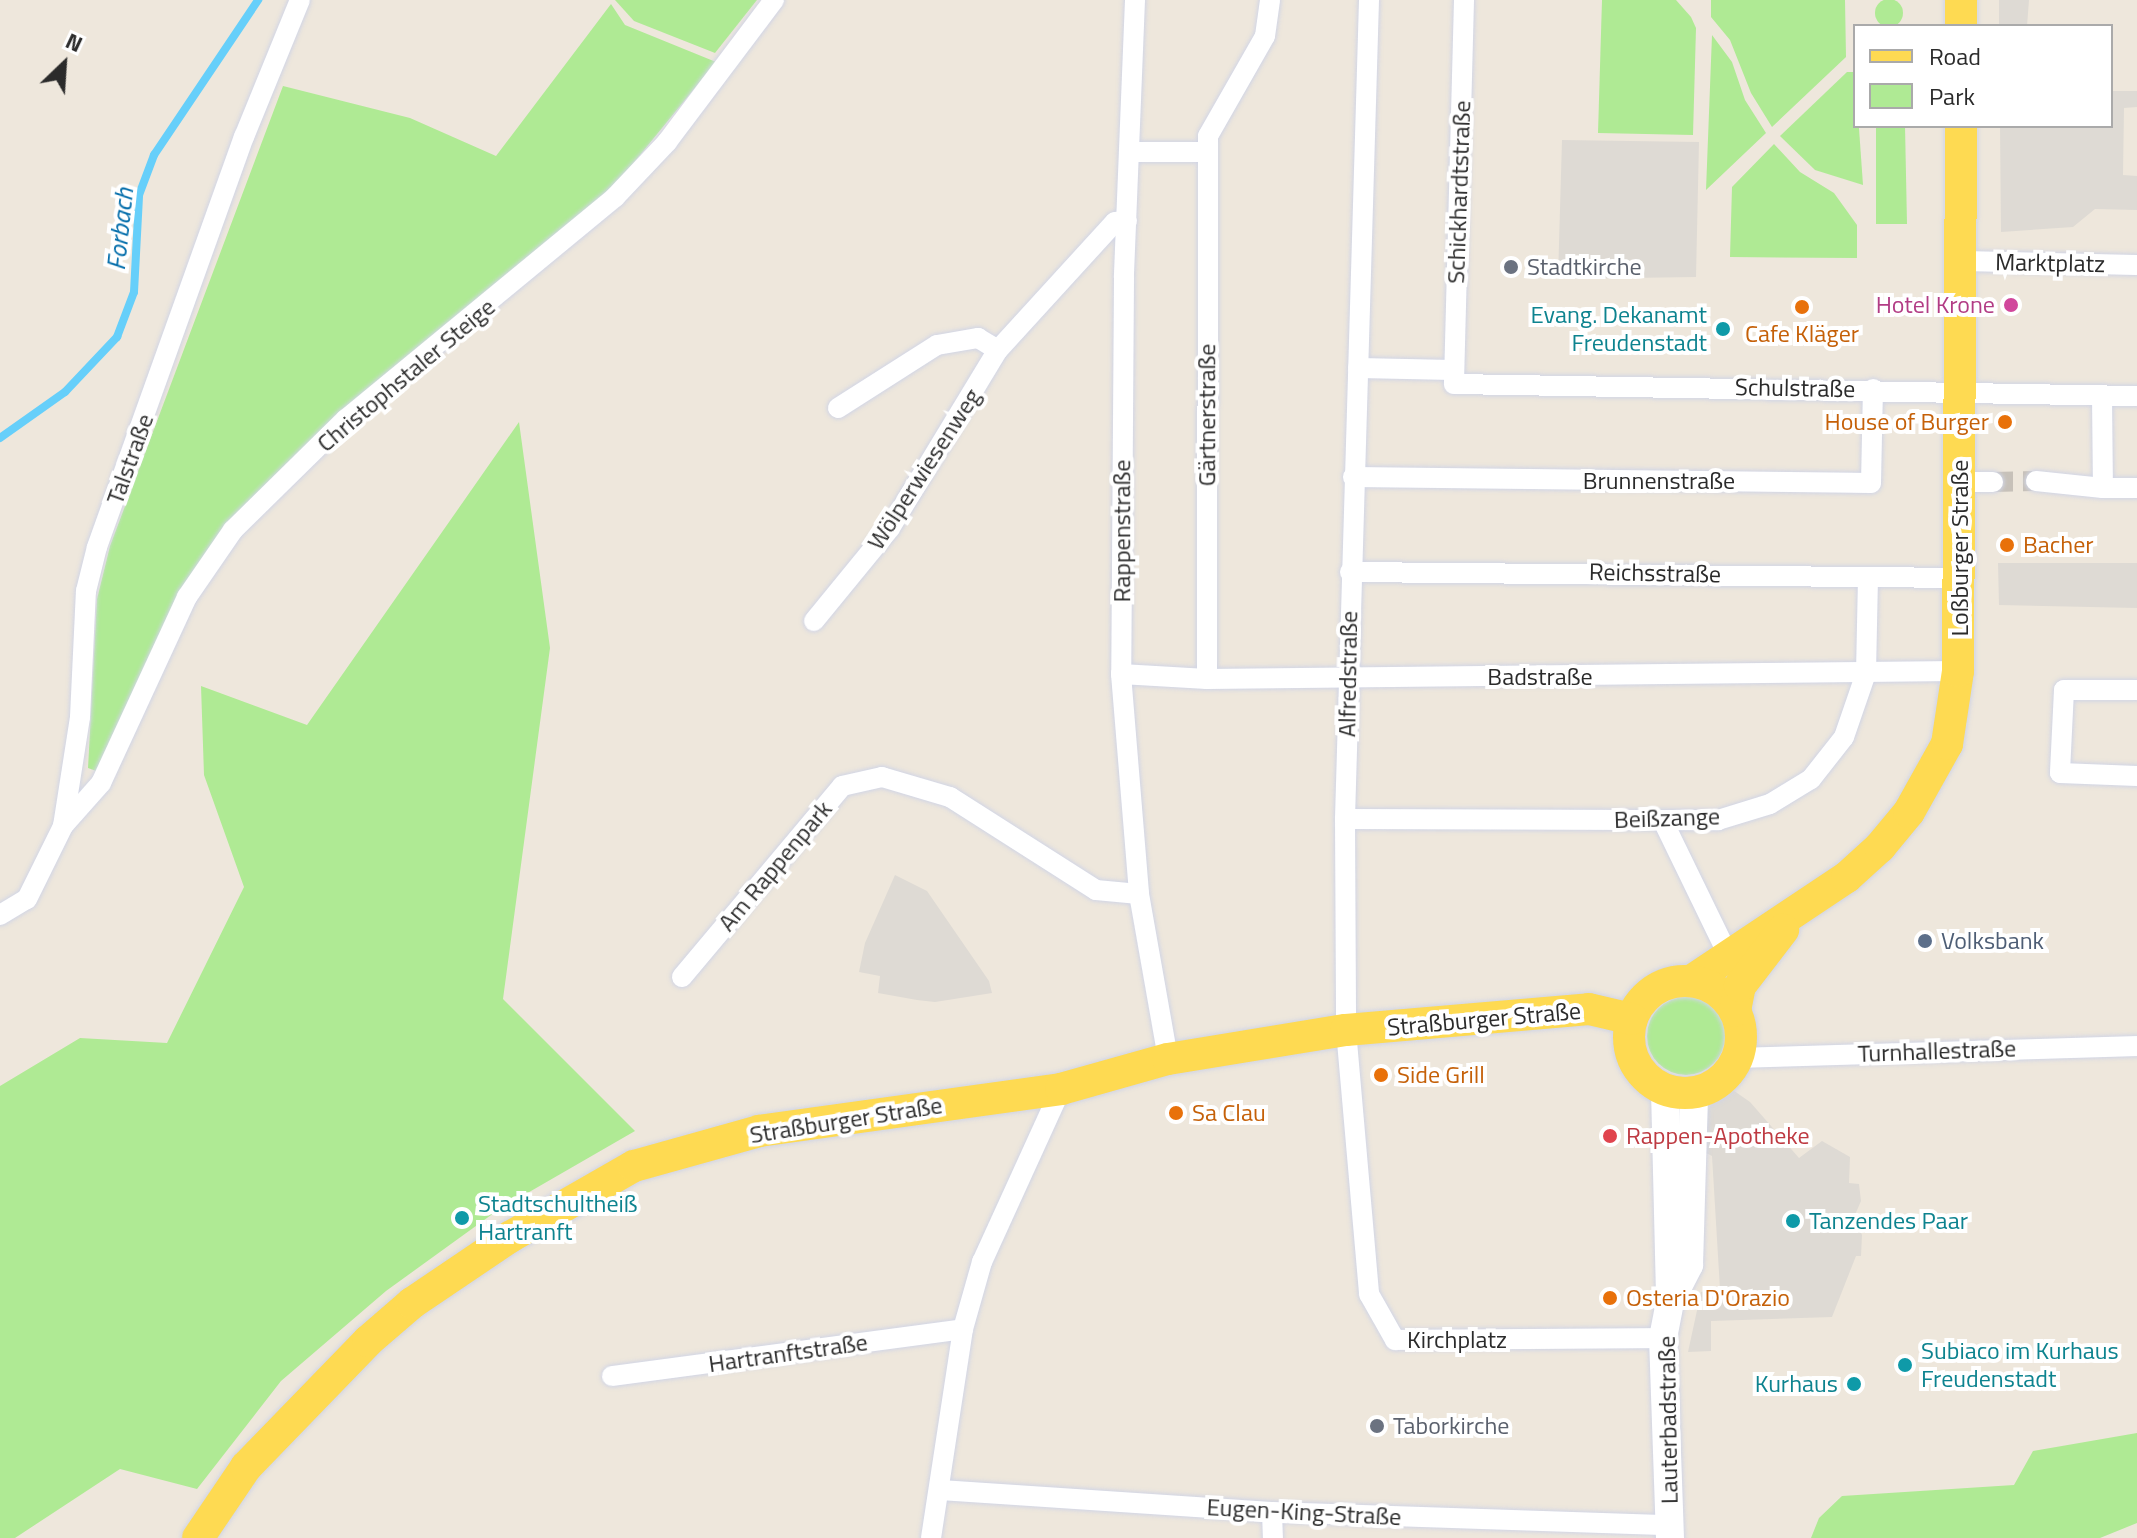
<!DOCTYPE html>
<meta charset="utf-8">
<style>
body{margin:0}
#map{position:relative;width:2137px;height:1538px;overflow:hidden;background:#eee7dc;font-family:"Titillium Web",sans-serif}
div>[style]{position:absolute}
.green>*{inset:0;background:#afea94}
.round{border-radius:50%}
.plaza>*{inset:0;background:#dedad4}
.stream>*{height:8px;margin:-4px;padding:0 4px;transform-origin:4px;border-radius:4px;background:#66cffa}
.street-tunnel>*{height:20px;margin-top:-10px;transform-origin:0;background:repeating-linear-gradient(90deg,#c7c1b9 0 20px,transparent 0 30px)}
.roads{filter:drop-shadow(0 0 2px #d1d5e5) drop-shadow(0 0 2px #d1d5e5)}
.street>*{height:20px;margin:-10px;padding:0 10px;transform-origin:10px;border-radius:10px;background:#fff}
.secondary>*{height:28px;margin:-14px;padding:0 14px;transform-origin:14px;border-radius:14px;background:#fff}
.primary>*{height:32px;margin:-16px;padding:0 16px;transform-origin:16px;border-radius:16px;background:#feda52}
.primary>.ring{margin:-16px;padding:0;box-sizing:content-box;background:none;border:32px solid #feda52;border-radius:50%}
.dots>*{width:22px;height:22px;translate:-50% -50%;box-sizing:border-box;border:4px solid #fff;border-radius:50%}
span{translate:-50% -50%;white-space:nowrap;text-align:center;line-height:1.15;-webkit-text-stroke:8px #fff;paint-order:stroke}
.street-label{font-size:24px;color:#2b2b2b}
.worship-label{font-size:24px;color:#5b616d}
.left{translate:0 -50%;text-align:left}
.hotel-label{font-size:24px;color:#b23c85}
.right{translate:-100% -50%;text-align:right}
.culture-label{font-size:24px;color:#0d838f}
.food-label{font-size:24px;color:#c56008}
.service-label{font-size:24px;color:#4e5e75}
.health-label{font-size:24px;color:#be3a42}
.water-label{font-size:26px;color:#016caa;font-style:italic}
.legend{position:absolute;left:1853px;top:24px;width:260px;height:104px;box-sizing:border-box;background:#fff;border:2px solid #aaa;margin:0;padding:10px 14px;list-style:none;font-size:24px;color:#2b2b2b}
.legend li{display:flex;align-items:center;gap:16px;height:40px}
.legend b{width:40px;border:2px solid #aaa}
.north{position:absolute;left:24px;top:24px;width:80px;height:80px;-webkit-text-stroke:6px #fff;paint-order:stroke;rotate:25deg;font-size:22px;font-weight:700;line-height:32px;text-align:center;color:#2b2b2b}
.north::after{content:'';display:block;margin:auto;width:28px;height:36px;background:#2b2b2b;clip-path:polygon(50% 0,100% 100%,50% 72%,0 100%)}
</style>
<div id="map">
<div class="green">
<div class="round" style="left:1875px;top:-1px;width:28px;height:28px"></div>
<div style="clip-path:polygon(615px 0,757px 0,715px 53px,634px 21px)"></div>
<div style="clip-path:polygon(1602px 0,1676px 0,1691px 17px,1696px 28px,1693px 135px,1598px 133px)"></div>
<div style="clip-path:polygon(1711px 0,1845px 0,1846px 57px,1772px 127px,1751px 93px,1730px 40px,1711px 17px)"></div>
<div style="clip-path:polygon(611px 4px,625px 25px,716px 62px,600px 204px,228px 521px,99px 772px,88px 768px,97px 599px,110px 546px,283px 86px,410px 118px,496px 156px)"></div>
<div style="clip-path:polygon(1712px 35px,1732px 62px,1745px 100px,1766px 133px,1706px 190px)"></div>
<div style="clip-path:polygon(1847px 72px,1855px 72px,1863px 185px,1815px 170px,1780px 136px)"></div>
<div style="clip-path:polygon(1876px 126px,1905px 126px,1907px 224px,1876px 224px)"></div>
<div style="clip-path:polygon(1774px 144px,1800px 172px,1834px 193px,1857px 225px,1857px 258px,1730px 257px,1732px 187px)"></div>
<div style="clip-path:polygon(519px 422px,550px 648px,503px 999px,635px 1131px,498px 1210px,386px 1291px,281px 1381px,197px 1489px,120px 1469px,15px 1538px,0 1538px,0 1086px,80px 1038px,167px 1043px,244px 887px,204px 775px,201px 686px,307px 725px)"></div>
<div class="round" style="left:1647px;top:997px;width:78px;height:78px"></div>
<div style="clip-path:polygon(2137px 1433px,2137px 1523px,2100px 1538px,1811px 1538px,1819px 1518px,1842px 1496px,2014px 1485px,2033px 1451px)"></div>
</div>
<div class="plaza">
<div style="clip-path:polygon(1999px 0,2029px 0,2027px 26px,1999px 26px)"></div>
<div style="clip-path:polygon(2111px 91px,2137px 91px,2137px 107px,2124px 108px,2123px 175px,2137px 176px,2137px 210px,2095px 209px,2073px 227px,2001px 232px,2000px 126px,2111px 126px)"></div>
<div style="clip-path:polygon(1562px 140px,1699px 142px,1696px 277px,1558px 279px)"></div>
<div style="clip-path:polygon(1998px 563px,2137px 563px,2137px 608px,1999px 605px)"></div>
<div style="clip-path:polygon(895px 875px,927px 891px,989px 981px,992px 993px,935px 1002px,917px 1000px,878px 993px,880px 976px,859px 972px,865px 943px)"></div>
<div style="clip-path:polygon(1730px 1088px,1750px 1102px,1799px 1158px,1822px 1141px,1850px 1157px,1849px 1183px,1859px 1184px,1861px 1201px,1854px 1217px,1862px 1235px,1861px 1256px,1856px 1256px,1832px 1317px,1711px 1321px,1711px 1351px,1688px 1352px,1701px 1292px,1720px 1289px,1712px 1156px,1700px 1150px,1702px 1120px,1712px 1103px)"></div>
</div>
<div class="stream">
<div style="left:0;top:438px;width:80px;rotate:-35.3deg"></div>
<div style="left:65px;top:392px;width:76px;rotate:-46.6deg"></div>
<div style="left:117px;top:337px;width:48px;rotate:-69.3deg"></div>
<div style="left:134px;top:292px;width:97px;rotate:-87deg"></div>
<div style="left:139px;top:195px;width:43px;rotate:-69.4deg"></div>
<div style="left:154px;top:155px;width:187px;rotate:-56.1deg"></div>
</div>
<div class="street-tunnel">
<div style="left:1993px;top:482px;width:43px;rotate:-1.3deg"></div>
</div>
<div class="roads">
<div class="street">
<div style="left:1135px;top:0;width:278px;rotate:92.3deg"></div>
<div style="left:1124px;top:278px;width:396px;rotate:90.4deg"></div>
<div style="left:1121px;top:674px;width:221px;rotate:85.3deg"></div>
<div style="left:1139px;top:894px;width:168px;rotate:80deg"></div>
<div style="left:1369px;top:0;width:819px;rotate:91.68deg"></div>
<div style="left:1345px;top:819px;width:211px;rotate:89.7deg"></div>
<div style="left:1346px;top:1030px;width:265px;rotate:85deg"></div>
<div style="left:1369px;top:1294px;width:53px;rotate:60.5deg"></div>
<div style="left:1395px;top:1340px;width:268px;rotate:-0.4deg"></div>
<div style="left:1464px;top:0;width:384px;rotate:91.5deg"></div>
<div style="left:1454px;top:384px;width:683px;rotate:1.01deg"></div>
<div style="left:1131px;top:152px;width:76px"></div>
<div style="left:1963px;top:261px;width:174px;rotate:1.3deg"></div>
<div style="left:1358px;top:368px;width:96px;rotate:1.2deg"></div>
<div style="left:2102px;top:396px;width:92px;rotate:89.4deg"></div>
<div style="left:2103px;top:488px;width:34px"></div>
<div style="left:838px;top:408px;width:117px;rotate:-32.5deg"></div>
<div style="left:937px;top:345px;width:42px;rotate:-9.7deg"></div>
<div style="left:978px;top:338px;width:23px;rotate:31deg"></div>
<div style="left:1353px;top:477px;width:518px;rotate:0.66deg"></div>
<div style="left:1871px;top:483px;width:94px;rotate:-88.8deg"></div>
<div style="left:2036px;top:481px;width:67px;rotate:6deg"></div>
<div style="left:1960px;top:482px;width:33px"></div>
<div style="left:1350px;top:572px;width:610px;rotate:0.56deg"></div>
<div style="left:814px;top:621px;width:120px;rotate:-50.7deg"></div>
<div style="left:890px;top:528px;width:208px;rotate:-58.8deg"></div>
<div style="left:998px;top:350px;width:173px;rotate:-47.6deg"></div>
<div style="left:1115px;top:222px;width:12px;rotate:-5deg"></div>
<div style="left:1121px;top:674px;width:86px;rotate:3.3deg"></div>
<div style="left:1207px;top:679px;width:751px;rotate:-0.61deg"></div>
<div style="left:1207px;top:679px;width:543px;rotate:-89.89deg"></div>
<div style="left:1208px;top:136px;width:115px;rotate:-60.3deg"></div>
<div style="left:1265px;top:36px;width:36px;rotate:-82deg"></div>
<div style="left:2137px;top:690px;width:73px;rotate:180deg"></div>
<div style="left:2064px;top:690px;width:83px;rotate:92.8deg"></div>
<div style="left:2060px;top:773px;width:77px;rotate:2.2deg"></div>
<div style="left:1345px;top:819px;width:373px;rotate:0.2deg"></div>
<div style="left:1718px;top:820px;width:54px;rotate:-17.1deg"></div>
<div style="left:1770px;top:804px;width:48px;rotate:-31.4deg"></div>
<div style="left:1811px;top:779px;width:53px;rotate:-51.8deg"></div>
<div style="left:1844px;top:737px;width:68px;rotate:-71deg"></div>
<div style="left:1866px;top:673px;width:96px;rotate:-88.8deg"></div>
<div style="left:1663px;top:821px;width:147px;rotate:64.1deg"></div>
<div style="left:63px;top:826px;width:57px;rotate:-48.5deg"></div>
<div style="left:101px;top:783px;width:205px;rotate:-65.2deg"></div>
<div style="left:187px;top:597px;width:81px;rotate:-55.5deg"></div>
<div style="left:233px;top:530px;width:158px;rotate:-44.5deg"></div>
<div style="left:346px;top:419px;width:349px;rotate:-39.5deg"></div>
<div style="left:615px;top:197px;width:76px;rotate:-46.6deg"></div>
<div style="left:667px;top:142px;width:178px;rotate:-53deg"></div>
<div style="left:0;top:915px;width:31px;rotate:-31deg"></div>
<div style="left:27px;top:899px;width:81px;rotate:-63.7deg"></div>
<div style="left:63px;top:826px;width:110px;rotate:-81.1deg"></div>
<div style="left:80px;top:717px;width:126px;rotate:-87.3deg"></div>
<div style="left:86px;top:591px;width:45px;rotate:-76deg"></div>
<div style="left:97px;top:547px;width:436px;rotate:-70.3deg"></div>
<div style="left:244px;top:137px;width:148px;rotate:-67.8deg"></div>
<div style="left:682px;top:977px;width:249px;rotate:-50deg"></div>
<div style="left:842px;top:786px;width:41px;rotate:-12.7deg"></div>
<div style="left:882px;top:777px;width:71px;rotate:16.4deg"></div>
<div style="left:950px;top:797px;width:173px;rotate:32.5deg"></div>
<div style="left:1096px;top:890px;width:43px;rotate:5.3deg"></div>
<div style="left:1738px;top:1058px;width:399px;rotate:-1.7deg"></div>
<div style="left:612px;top:1376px;width:354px;rotate:-7.6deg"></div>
<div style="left:939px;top:1490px;width:334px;rotate:3.8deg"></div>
<div style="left:1272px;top:1512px;width:398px;rotate:1.9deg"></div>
<div style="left:1272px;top:1512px;width:26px;rotate:88deg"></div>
<div style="left:931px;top:1538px;width:211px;rotate:-81.3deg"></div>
<div style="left:963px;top:1329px;width:70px;rotate:-74.2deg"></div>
<div style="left:982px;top:1262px;width:190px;rotate:-65.5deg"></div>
</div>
<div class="secondary">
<div style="left:1665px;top:1090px;width:211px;rotate:88.6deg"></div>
<div style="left:1670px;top:1538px;width:200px;rotate:-92deg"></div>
<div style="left:1663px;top:1338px;width:37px;rotate:-79deg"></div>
<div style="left:1670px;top:1302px;width:42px;rotate:-62.8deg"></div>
<div style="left:1689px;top:1265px;width:172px;rotate:-88.3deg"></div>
</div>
<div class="primary">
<div style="left:1961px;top:0;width:26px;rotate:90deg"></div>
<div style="left:1691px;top:981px;width:187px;rotate:-33.7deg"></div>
<div style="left:1847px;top:877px;width:45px;rotate:-42.3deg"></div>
<div style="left:1880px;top:847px;width:45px;rotate:-50.4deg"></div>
<div style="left:1909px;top:812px;width:78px;rotate:-60.8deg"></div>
<div style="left:1947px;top:744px;width:74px;rotate:-81.4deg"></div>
<div style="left:1958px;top:671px;width:545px;rotate:-89.68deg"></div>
<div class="ring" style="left:1629px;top:981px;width:80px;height:80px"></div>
<div style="left:1735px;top:1011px;width:25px;rotate:-79deg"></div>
<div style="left:1740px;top:986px;width:71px;rotate:-52.5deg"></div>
<div style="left:198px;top:1538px;width:86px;rotate:-55.9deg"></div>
<div style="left:246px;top:1467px;width:175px;rotate:-45.9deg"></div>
<div style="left:368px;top:1341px;width:58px;rotate:-40.8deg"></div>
<div style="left:412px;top:1303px;width:118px;rotate:-34deg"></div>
<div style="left:510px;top:1237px;width:143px;rotate:-29.8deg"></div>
<div style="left:634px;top:1166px;width:130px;rotate:-15.6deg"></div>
<div style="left:759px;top:1131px;width:305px;rotate:-7.9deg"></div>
<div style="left:1061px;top:1089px;width:111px;rotate:-15.7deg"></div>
<div style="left:1168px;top:1059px;width:180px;rotate:-9.3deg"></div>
<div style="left:1346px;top:1030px;width:244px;rotate:-4.9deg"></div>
<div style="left:1589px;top:1009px;width:44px;rotate:13.1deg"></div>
</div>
</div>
<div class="dots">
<div style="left:1511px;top:267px;background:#6b7280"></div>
<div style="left:2011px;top:305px;background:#d1479c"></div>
<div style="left:1802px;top:307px;background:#e8710a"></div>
<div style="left:1723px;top:329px;background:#0f9aa8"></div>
<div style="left:2005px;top:422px;background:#e8710a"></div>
<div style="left:2007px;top:545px;background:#e8710a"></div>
<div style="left:1925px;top:941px;background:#5c6f8a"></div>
<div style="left:1381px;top:1075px;background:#e8710a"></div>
<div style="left:1176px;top:1113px;background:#e8710a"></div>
<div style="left:1610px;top:1136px;background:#e0444e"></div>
<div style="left:462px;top:1218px;background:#0f9aa8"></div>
<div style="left:1793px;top:1221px;background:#0f9aa8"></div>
<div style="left:1610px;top:1298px;background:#e8710a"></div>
<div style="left:1905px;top:1365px;background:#0f9aa8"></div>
<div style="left:1854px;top:1384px;background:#0f9aa8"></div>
<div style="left:1377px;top:1426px;background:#6b7280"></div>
</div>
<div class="street-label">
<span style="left:1459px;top:192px;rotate:-88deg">Schickhardtstraße</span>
<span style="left:2050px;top:263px;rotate:1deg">Marktplatz</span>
<span style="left:406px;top:375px;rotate:-40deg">Christophstaler Steige</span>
<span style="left:1795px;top:388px;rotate:1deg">Schulstraße</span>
<span style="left:1207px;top:415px;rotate:-90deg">Gärtnerstraße</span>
<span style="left:130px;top:459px;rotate:-70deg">Talstraße</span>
<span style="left:924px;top:469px;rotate:-57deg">Wölperwiesenweg</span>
<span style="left:1659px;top:481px">Brunnenstraße</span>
<span style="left:1122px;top:531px;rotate:-90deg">Rappenstraße</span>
<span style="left:1960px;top:548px;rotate:-90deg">Loßburger Straße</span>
<span style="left:1655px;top:573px;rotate:1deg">Reichsstraße</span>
<span style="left:1348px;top:674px;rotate:-89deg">Alfredstraße</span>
<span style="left:1540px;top:677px">Badstraße</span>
<span style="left:1667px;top:818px;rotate:-2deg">Beißzange</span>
<span style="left:775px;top:866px;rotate:-50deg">Am Rappenpark</span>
<span style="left:1484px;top:1019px;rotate:-5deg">Straßburger Straße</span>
<span style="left:1937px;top:1051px;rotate:-2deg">Turnhallestraße</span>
<span style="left:846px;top:1120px;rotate:-9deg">Straßburger Straße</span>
<span style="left:1457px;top:1340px">Kirchplatz</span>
<span style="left:788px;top:1353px;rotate:-8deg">Hartranftstraße</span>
<span style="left:1668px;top:1420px;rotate:-91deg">Lauterbadstraße</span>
<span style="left:1304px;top:1512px;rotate:3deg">Eugen-King-Straße</span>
</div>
<div class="worship-label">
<span class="left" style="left:1527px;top:267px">Stadtkirche</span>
<span class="left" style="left:1393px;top:1426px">Taborkirche</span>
</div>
<div class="hotel-label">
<span class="right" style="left:1995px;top:305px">Hotel Krone</span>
</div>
<div class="culture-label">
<span class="right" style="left:1707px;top:329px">Evang. Dekanamt<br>Freudenstadt</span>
<span class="left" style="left:478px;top:1218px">Stadtschultheiß<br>Hartranft</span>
<span class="left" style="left:1809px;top:1221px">Tanzendes Paar</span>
<span class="left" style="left:1921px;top:1365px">Subiaco im Kurhaus<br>Freudenstadt</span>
<span class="right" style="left:1838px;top:1384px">Kurhaus</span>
</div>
<div class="food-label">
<span style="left:1802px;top:334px">Cafe Kläger</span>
<span class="right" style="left:1989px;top:422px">House of Burger</span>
<span class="left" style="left:2023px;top:545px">Bacher</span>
<span class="left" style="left:1397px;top:1075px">Side Grill</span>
<span class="left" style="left:1192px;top:1113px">Sa Clau</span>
<span class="left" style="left:1626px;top:1298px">Osteria D'Orazio</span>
</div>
<div class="service-label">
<span class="left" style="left:1941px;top:941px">Volksbank</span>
</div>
<div class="health-label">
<span class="left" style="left:1626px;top:1136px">Rappen-Apotheke</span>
</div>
<div class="water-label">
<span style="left:120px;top:229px;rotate:-84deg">Forbach</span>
</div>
<ul class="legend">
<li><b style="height:10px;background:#feda52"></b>Road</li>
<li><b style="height:22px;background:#afea94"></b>Park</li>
</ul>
<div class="north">N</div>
</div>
